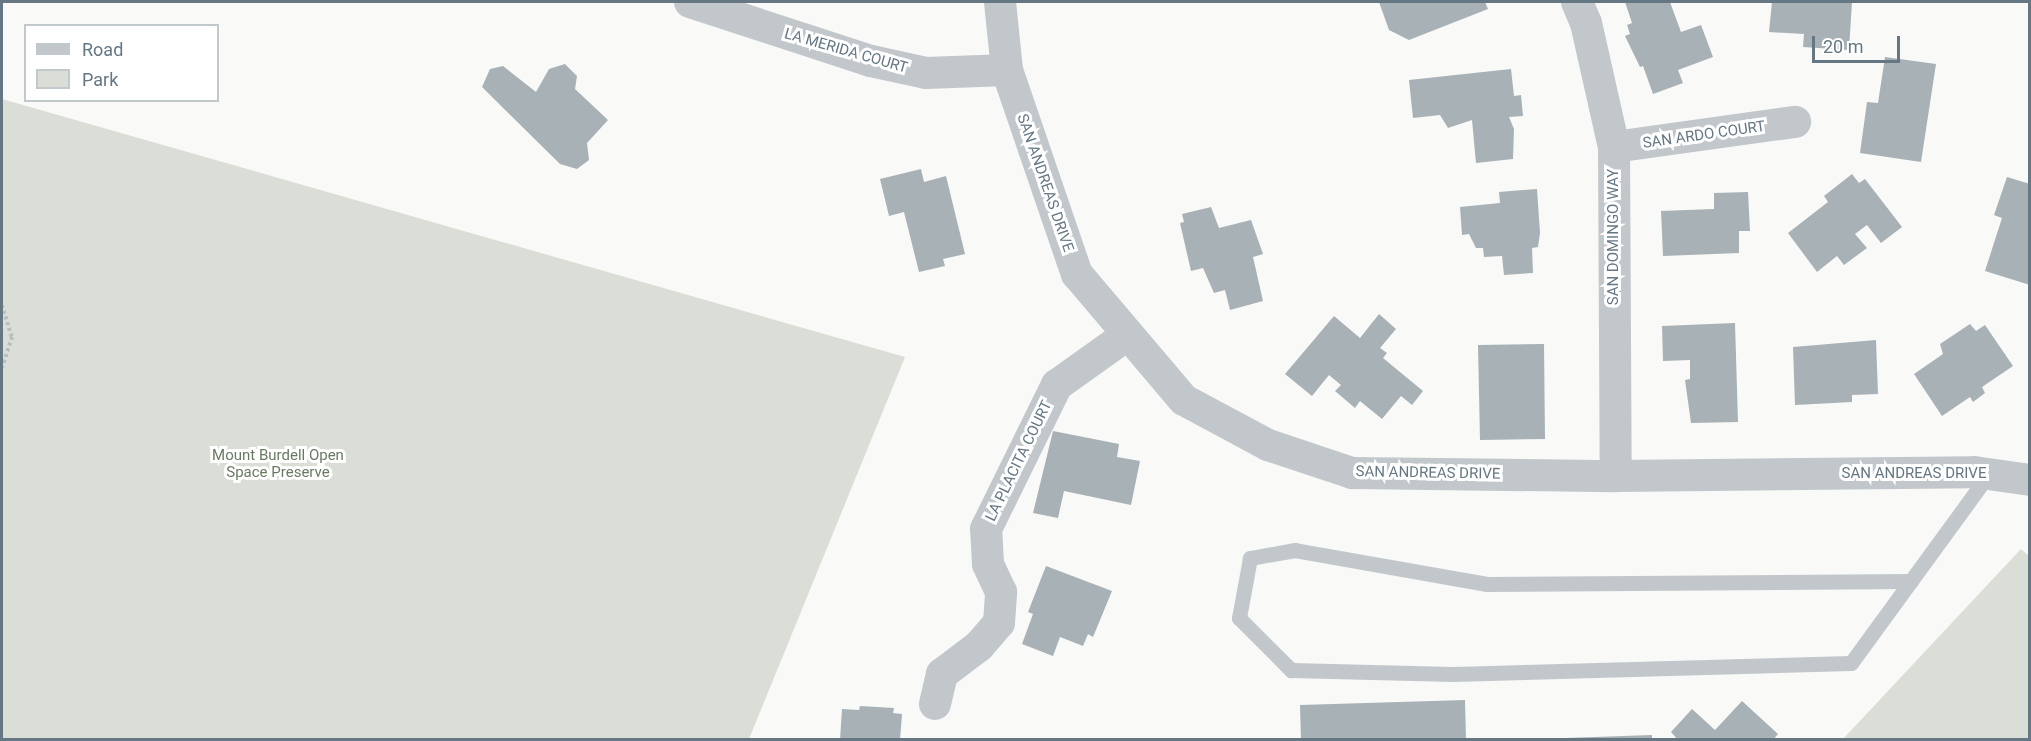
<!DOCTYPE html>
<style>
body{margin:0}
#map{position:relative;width:2031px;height:741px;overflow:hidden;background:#f9f9f7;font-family:Roboto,sans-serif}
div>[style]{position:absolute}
.green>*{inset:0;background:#daded6}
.building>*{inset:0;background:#a7b1b6}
.path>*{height:4px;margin-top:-2px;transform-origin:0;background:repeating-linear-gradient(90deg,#babec1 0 3px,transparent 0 6px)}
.lane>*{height:15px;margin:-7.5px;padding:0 7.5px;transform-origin:7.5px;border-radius:7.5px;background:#c2c7cb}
.street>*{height:32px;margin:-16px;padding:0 16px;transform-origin:16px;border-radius:16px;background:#c2c7cb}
span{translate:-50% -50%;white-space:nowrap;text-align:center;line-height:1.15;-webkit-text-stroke:6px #fff;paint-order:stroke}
.street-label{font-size:15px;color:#647782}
.park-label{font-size:15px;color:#697a63}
.frame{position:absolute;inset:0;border:3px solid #647782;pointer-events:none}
.legend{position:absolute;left:24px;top:24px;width:195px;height:78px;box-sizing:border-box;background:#fff;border:2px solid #c1c9cd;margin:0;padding:8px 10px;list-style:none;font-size:18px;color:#647782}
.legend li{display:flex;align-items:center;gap:12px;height:30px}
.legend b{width:30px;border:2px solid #c1c9cd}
.scale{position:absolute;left:1812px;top:36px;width:88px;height:27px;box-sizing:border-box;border:3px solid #647782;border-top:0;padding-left:8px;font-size:18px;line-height:21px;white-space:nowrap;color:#647782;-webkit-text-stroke:4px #fff;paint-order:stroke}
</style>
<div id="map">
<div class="green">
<div style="clip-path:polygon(2px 99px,905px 357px,749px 739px,2px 739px)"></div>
<div style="clip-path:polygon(2021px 549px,2030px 557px,2029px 739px,1843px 739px)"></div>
</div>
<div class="building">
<div style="clip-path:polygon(1379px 2px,1485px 2px,1488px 9px,1409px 40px,1389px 30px)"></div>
<div style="clip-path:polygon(1625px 2px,1670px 2px,1681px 32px,1701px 25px,1713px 57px,1678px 70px,1683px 83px,1653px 94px,1643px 66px,1640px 67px,1625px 36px,1630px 34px,1627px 25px,1632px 23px)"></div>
<div style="clip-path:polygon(1772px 2px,1852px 2px,1849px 50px,1803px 47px,1804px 34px,1769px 32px)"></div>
<div style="clip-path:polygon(1885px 57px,1936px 64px,1921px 162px,1860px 153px,1867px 102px,1878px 103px)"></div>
<div style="clip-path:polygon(565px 64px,577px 76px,575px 89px,608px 120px,587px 143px,589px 160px,577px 169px,560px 164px,482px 87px,490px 69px,503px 66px,536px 92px,549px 69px)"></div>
<div style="clip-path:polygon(1511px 69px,1514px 96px,1521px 95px,1523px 116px,1509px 117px,1514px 129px,1513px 159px,1476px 163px,1472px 120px,1448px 128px,1440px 115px,1413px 118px,1409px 80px)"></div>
<div style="clip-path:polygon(921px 169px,924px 182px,946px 176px,965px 254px,943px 259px,945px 266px,919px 272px,904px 212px,889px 216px,880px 179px)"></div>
<div style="clip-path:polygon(1852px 174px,1859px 183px,1865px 179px,1902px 227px,1881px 243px,1867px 225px,1855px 234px,1867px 248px,1844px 265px,1837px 256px,1817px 272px,1788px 233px,1828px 202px,1824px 196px)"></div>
<div style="clip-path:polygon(2007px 177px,2030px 184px,2030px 285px,1985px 271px,2002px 218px,1994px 215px)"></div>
<div style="clip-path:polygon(1537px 189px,1540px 233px,1538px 247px,1532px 248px,1533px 273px,1504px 275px,1502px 256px,1484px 257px,1483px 248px,1476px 248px,1469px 234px,1462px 235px,1460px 207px,1500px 203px,1499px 192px)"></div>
<div style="clip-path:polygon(1748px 192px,1750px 231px,1739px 231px,1739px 253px,1663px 256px,1661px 211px,1714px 209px,1714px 193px)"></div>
<div style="clip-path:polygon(1211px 207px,1219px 228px,1251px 220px,1263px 254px,1253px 257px,1263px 301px,1230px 310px,1225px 290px,1214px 293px,1203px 268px,1191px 271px,1180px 223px,1184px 222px,1182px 214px)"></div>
<div style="clip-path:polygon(1379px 314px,1396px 329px,1380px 348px,1387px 353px,1383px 358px,1423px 391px,1412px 405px,1401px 396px,1382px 419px,1360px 401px,1355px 408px,1335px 391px,1341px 385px,1329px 375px,1312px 396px,1285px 374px,1334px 316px,1360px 338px)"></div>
<div style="clip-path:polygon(1735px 323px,1738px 422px,1691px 423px,1685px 380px,1690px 379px,1690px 360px,1663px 361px,1662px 326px)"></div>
<div style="clip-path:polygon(1970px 324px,1976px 331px,1985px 325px,2013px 366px,1982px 387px,1985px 393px,1973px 402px,1970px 397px,1942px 416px,1914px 374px,1943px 354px,1940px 344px)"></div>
<div style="clip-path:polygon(1876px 340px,1878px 394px,1852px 395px,1852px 402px,1795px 405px,1793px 347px)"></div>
<div style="clip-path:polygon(1544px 344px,1545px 439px,1480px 440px,1478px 345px)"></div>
<div style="clip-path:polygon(1053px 431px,1119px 444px,1117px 457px,1140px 461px,1131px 505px,1064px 491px,1058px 518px,1033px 513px)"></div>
<div style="clip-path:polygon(1046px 566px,1112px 591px,1093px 637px,1088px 634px,1083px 646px,1060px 637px,1053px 656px,1022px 644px,1033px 614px,1028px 612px)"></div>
<div style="clip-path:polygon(1465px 700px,1466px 740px,1301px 740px,1300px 705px)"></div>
<div style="clip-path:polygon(1742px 701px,1778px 734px,1773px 740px,1678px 740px,1671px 732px,1692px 709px,1715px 730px)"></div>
<div style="clip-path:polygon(860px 706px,894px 708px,893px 713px,902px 714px,900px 740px,840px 740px,842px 709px,859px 710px)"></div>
<div style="clip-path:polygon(1652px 735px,1652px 740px,1565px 740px,1565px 738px)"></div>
</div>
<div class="path">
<div style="left:2px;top:305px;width:34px;rotate:73deg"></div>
<div style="left:12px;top:337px;width:32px;rotate:108deg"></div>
</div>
<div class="lane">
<div style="left:1911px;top:581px;width:424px;rotate:179.6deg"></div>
<div style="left:1487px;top:584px;width:195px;rotate:-170deg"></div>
<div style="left:1295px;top:550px;width:46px;rotate:169.9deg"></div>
<div style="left:1250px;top:558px;width:61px;rotate:100.4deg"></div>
<div style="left:1239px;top:618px;width:74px;rotate:45deg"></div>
<div style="left:1291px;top:670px;width:162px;rotate:1.4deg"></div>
<div style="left:1453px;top:674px;width:398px;rotate:-1.6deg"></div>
<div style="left:1851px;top:663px;width:234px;rotate:-53.9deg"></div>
</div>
<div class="street">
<div style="left:690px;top:2px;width:190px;rotate:18.1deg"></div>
<div style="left:871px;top:61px;width:56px;rotate:12.3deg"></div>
<div style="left:926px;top:73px;width:81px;rotate:-2.1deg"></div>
<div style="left:1000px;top:2px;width:68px;rotate:84.1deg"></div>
<div style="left:1007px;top:70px;width:216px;rotate:71.1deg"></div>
<div style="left:1077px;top:274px;width:165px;rotate:49.7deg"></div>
<div style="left:1184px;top:400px;width:95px;rotate:28.2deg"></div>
<div style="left:1268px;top:445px;width:89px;rotate:18.4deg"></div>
<div style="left:1352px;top:473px;width:264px;rotate:0.7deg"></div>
<div style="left:1616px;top:476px;width:358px;rotate:-0.6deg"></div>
<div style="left:1974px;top:472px;width:57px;rotate:8.1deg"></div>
<div style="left:1577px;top:2px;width:23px;rotate:67deg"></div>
<div style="left:1586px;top:23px;width:127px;rotate:77.3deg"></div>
<div style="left:1614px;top:147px;width:329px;rotate:89.7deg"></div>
<div style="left:1614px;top:147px;width:183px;rotate:-7.9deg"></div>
<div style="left:935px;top:704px;width:31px;rotate:-77deg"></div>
<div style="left:942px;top:674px;width:46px;rotate:-37.1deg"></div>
<div style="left:979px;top:646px;width:30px;rotate:-49deg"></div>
<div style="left:999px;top:623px;width:31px;rotate:-86deg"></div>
<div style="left:1001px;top:592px;width:31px;rotate:-115deg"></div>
<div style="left:988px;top:564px;width:35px;rotate:-93deg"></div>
<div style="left:986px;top:529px;width:161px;rotate:-63.8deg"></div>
<div style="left:1057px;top:385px;width:86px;rotate:-35.5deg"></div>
</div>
<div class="street-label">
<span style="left:846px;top:51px;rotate:16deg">LA MERIDA COURT</span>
<span style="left:1704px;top:135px;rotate:-8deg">SAN ARDO COURT</span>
<span style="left:1045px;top:183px;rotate:71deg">SAN ANDREAS DRIVE</span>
<span style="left:1614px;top:237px;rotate:-90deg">SAN DOMINGO WAY</span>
<span style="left:1019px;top:461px;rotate:-64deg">LA PLACITA COURT</span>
<span style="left:1428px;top:473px;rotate:1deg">SAN ANDREAS DRIVE</span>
<span style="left:1914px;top:474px">SAN ANDREAS DRIVE</span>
</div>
<div class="park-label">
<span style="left:278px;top:464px">Mount Burdell Open<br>Space Preserve</span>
</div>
<div class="frame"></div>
<ul class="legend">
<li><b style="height:8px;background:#c2c7cb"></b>Road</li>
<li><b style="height:16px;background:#daded6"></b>Park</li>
</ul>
<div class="scale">20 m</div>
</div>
